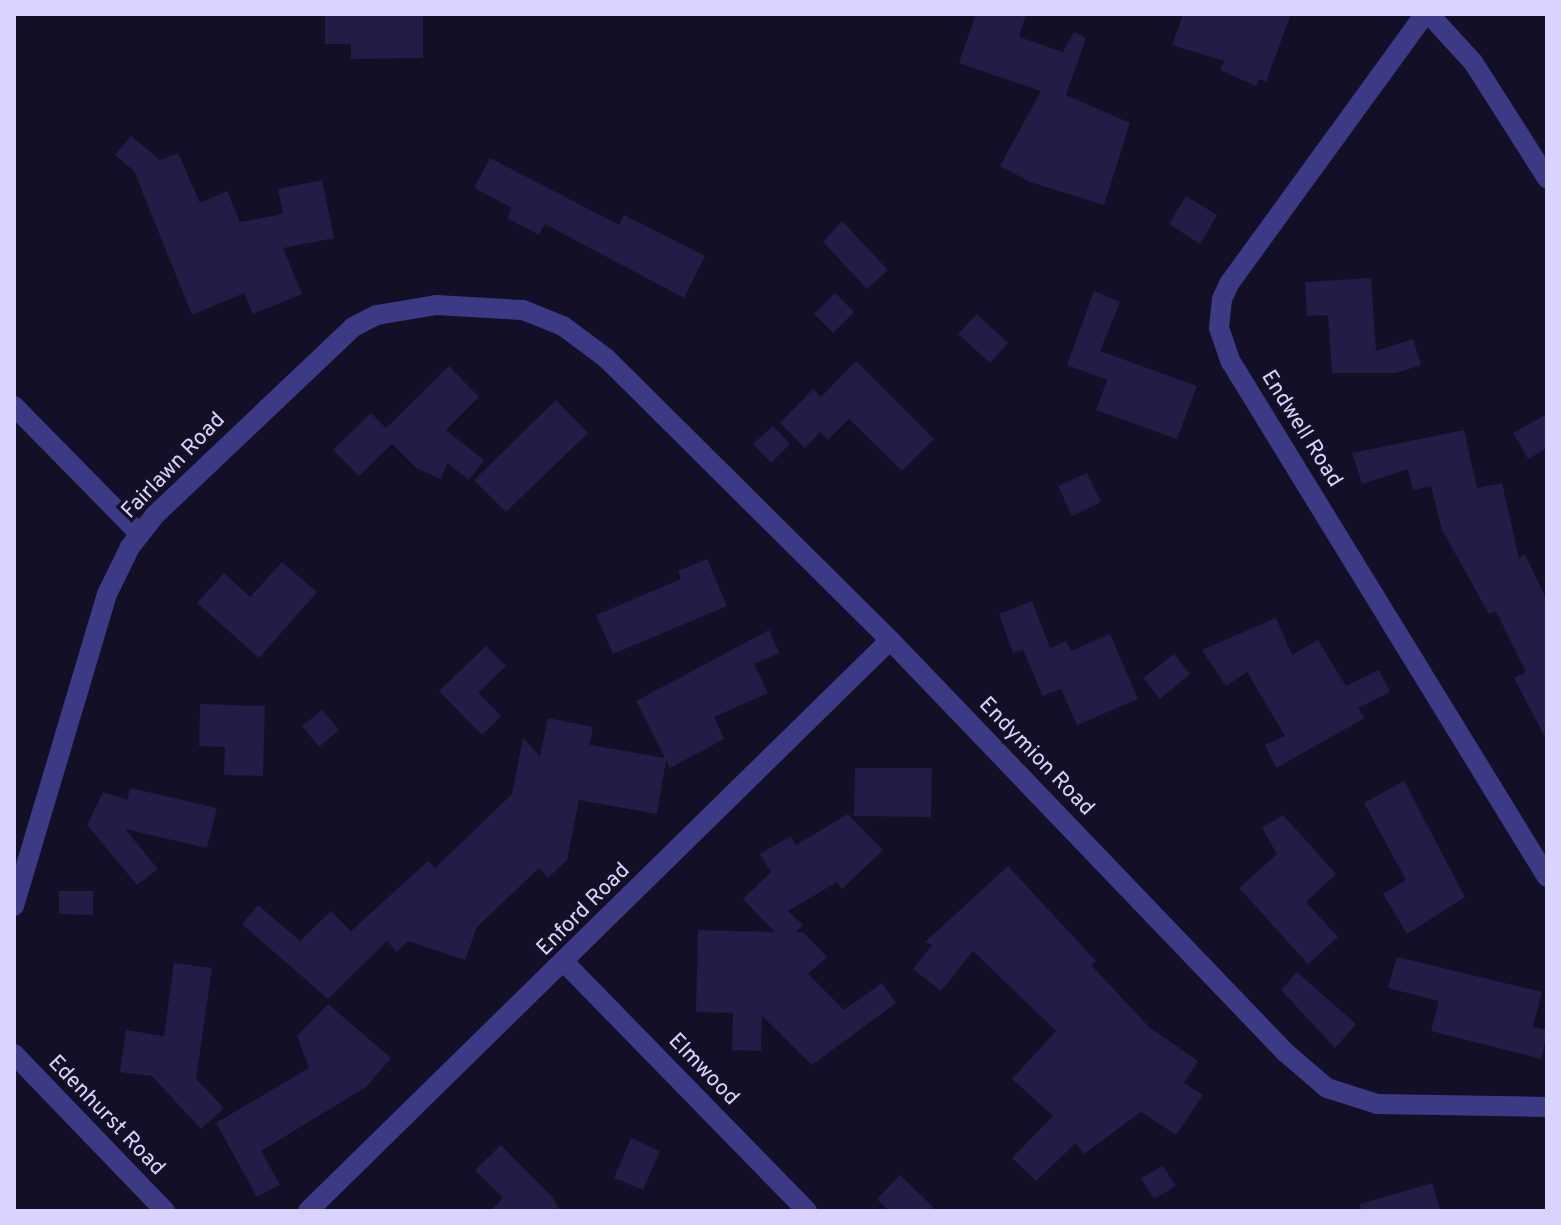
<!DOCTYPE html>
<style>
body{margin:0}
#map{position:relative;width:1561px;height:1225px;overflow:hidden;background:#130f26;font-family:Overpass,sans-serif}
div>[style]{position:absolute}
.building>*{inset:0;background:#241b47}
.minor>*{height:20px;margin:-10px;padding:0 10px;transform-origin:10px;border-radius:10px;background:#3d3a85}
span{translate:-50% -50%;white-space:nowrap;text-align:center;line-height:1.15;-webkit-text-stroke:7px #130f26;paint-order:stroke}
.street-label{font-size:22px;color:#d9d4ff}
.frame{position:absolute;inset:0;border:16px solid #d9d4ff;pointer-events:none}
</style>
<div id="map">
<div class="building">
<div style="clip-path:polygon(325px 14px,423px 14px,423px 58px,351px 59px,351px 44px,325px 44px)"></div>
<div style="clip-path:polygon(976px 14px,1026px 14px,1019px 37px,1063px 52px,1074px 32px,1086px 38px,1066px 95px,1130px 123px,1104px 205px,1030px 182px,1000px 166px,1041px 91px,959px 63px)"></div>
<div style="clip-path:polygon(1183px 14px,1291px 14px,1266px 82px,1259px 79px,1256px 86px,1220px 70px,1224px 61px,1172px 45px)"></div>
<div style="clip-path:polygon(131px 136px,160px 160px,178px 153px,200px 203px,227px 191px,240px 222px,283px 214px,278px 189px,322px 180px,334px 238px,283px 248px,302px 294px,253px 314px,244px 293px,192px 315px,134px 171px,115px 155px)"></div>
<div style="clip-path:polygon(490px 158px,619px 225px,624px 215px,705px 256px,684px 298px,545px 224px,539px 235px,507px 218px,512px 208px,474px 188px)"></div>
<div style="clip-path:polygon(1186px 196px,1217px 215px,1200px 244px,1169px 224px)"></div>
<div style="clip-path:polygon(842px 221px,888px 270px,867px 289px,823px 242px)"></div>
<div style="clip-path:polygon(1371px 278px,1376px 351px,1413px 339px,1421px 365px,1396px 373px,1332px 373px,1328px 315px,1307px 316px,1305px 282px)"></div>
<div style="clip-path:polygon(1094px 291px,1120px 302px,1100px 351px,1197px 386px,1177px 439px,1096px 410px,1107px 380px,1067px 365px)"></div>
<div style="clip-path:polygon(835px 293px,854px 312px,833px 333px,814px 314px)"></div>
<div style="clip-path:polygon(977px 314px,1008px 343px,990px 363px,958px 334px)"></div>
<div style="clip-path:polygon(856px 361px,934px 439px,902px 471px,849px 419px,828px 440px,820px 432px,805px 448px,780px 423px,813px 389px,821px 397px)"></div>
<div style="clip-path:polygon(449px 366px,479px 397px,446px 430px,484px 460px,469px 480px,447px 463px,441px 479px,416px 468px,392px 444px,359px 476px,333px 450px,371px 413px,386px 428px)"></div>
<div style="clip-path:polygon(556px 400px,588px 433px,506px 512px,474px 480px)"></div>
<div style="clip-path:polygon(1547px 414px,1547px 448px,1528px 459px,1513px 433px)"></div>
<div style="clip-path:polygon(773px 426px,790px 444px,771px 463px,753px 444px)"></div>
<div style="clip-path:polygon(1464px 430px,1477px 488px,1502px 483px,1519px 558px,1525px 555px,1547px 600px,1547px 741px,1514px 678px,1526px 672px,1496px 611px,1489px 614px,1442px 530px,1431px 486px,1413px 490px,1408px 469px,1362px 484px,1352px 453px)"></div>
<div style="clip-path:polygon(1087px 473px,1101px 502px,1072px 516px,1058px 486px)"></div>
<div style="clip-path:polygon(707px 559px,727px 606px,613px 654px,596px 615px,681px 579px,678px 571px)"></div>
<div style="clip-path:polygon(282px 562px,317px 592px,259px 658px,197px 603px,224px 573px,250px 597px)"></div>
<div style="clip-path:polygon(1032px 601px,1050px 648px,1066px 641px,1071px 651px,1110px 634px,1138px 699px,1077px 725px,1061px 689px,1043px 696px,1023px 650px,1013px 653px,999px 614px)"></div>
<div style="clip-path:polygon(1276px 618px,1292px 655px,1318px 640px,1346px 686px,1379px 670px,1390px 692px,1358px 708px,1365px 718px,1276px 768px,1265px 745px,1285px 736px,1247px 672px,1226px 686px,1202px 650px)"></div>
<div style="clip-path:polygon(769px 630px,779px 653px,754px 664px,768px 693px,714px 717px,724px 739px,670px 768px,666px 761px,657px 814px,579px 800px,567px 860px,548px 878px,539px 868px,477px 927px,465px 960px,408px 941px,397px 952px,387px 941px,328px 999px,242px 924px,258px 905px,300px 941px,331px 911px,351px 931px,428px 861px,435px 868px,512px 794px,523px 738px,540px 756px,548px 718px,593px 727px,590px 745px,665px 758px,636px 701px)"></div>
<div style="clip-path:polygon(486px 646px,506px 666px,478px 693px,501px 716px,482px 735px,439px 691px)"></div>
<div style="clip-path:polygon(1174px 654px,1190px 674px,1160px 699px,1143px 678px)"></div>
<div style="clip-path:polygon(200px 704px,265px 706px,263px 776px,224px 775px,225px 747px,199px 746px)"></div>
<div style="clip-path:polygon(322px 710px,339px 730px,319px 747px,302px 726px)"></div>
<div style="clip-path:polygon(855px 768px,932px 768px,931px 817px,854px 816px)"></div>
<div style="clip-path:polygon(1404px 781px,1465px 897px,1407px 934px,1383px 894px,1406px 880px,1364px 803px)"></div>
<div style="clip-path:polygon(130px 788px,217px 808px,207px 848px,125px 829px,158px 869px,137px 885px,87px 825px,103px 792px,127px 800px)"></div>
<div style="clip-path:polygon(848px 814px,883px 850px,842px 889px,837px 882px,788px 911px,803px 925px,796px 932px,803px 932px,827px 957px,808px 974px,844px 1010px,882px 983px,896px 1003px,812px 1065px,762px 1016px,761px 1051px,732px 1050px,733px 1013px,696px 1012px,698px 930px,775px 932px,743px 899px,771px 872px,760px 854px,791px 836px,796px 845px)"></div>
<div style="clip-path:polygon(1283px 815px,1336px 874px,1306px 902px,1338px 937px,1308px 964px,1239px 888px,1277px 854px,1262px 828px)"></div>
<div style="clip-path:polygon(1008px 866px,1096px 961px,1091px 965px,1149px 1027px,1198px 1061px,1184px 1083px,1203px 1095px,1176px 1135px,1141px 1112px,1084px 1154px,1076px 1143px,1036px 1181px,1012px 1158px,1053px 1116px,1012px 1079px,1056px 1031px,973px 951px,941px 991px,913px 969px,932px 945px,925px 942px)"></div>
<div style="clip-path:polygon(59px 891px,93px 891px,93px 915px,59px 914px)"></div>
<div style="clip-path:polygon(1397px 957px,1542px 992px,1533px 1027px,1547px 1030px,1542px 1059px,1431px 1031px,1439px 1001px,1388px 988px)"></div>
<div style="clip-path:polygon(174px 963px,212px 968px,196px 1079px,224px 1108px,201px 1129px,152px 1076px,120px 1072px,126px 1030px,164px 1036px)"></div>
<div style="clip-path:polygon(1297px 972px,1356px 1024px,1335px 1048px,1281px 990px)"></div>
<div style="clip-path:polygon(328px 1004px,391px 1058px,366px 1087px,261px 1151px,280px 1185px,257px 1197px,216px 1123px,309px 1068px,297px 1036px)"></div>
<div style="clip-path:polygon(631px 1138px,660px 1151px,643px 1190px,614px 1178px)"></div>
<div style="clip-path:polygon(501px 1145px,553px 1198px,560px 1211px,490px 1211px,503px 1198px,475px 1170px)"></div>
<div style="clip-path:polygon(1163px 1166px,1176px 1186px,1154px 1199px,1141px 1178px)"></div>
<div style="clip-path:polygon(900px 1175px,937px 1211px,889px 1211px,877px 1199px)"></div>
<div style="clip-path:polygon(1432px 1183px,1441px 1211px,1361px 1211px,1360px 1204px)"></div>
</div>
<div class="minor">
<div style="left:1425px;top:14px;width:334px;rotate:126deg"></div>
<div style="left:1229px;top:284px;width:17px;rotate:115deg"></div>
<div style="left:1222px;top:299px;width:29px;rotate:96deg"></div>
<div style="left:1219px;top:328px;width:36px;rotate:71deg"></div>
<div style="left:1231px;top:362px;width:604px;rotate:58.47deg"></div>
<div style="left:1429px;top:14px;width:65px;rotate:47.5deg"></div>
<div style="left:1473px;top:62px;width:138px;rotate:57.5deg"></div>
<div style="left:14px;top:406px;width:180px;rotate:45.5deg"></div>
<div style="left:14px;top:906px;width:326px;rotate:-73.4deg"></div>
<div style="left:107px;top:594px;width:52px;rotate:-63.9deg"></div>
<div style="left:130px;top:547px;width:39px;rotate:-52deg"></div>
<div style="left:154px;top:516px;width:274px;rotate:-43.5deg"></div>
<div style="left:353px;top:327px;width:27px;rotate:-27deg"></div>
<div style="left:377px;top:315px;width:60px;rotate:-9.6deg"></div>
<div style="left:436px;top:305px;width:87px;rotate:3.3deg"></div>
<div style="left:523px;top:310px;width:43px;rotate:21.8deg"></div>
<div style="left:563px;top:326px;width:54px;rotate:36.7deg"></div>
<div style="left:606px;top:358px;width:400px;rotate:44.8deg"></div>
<div style="left:890px;top:640px;width:571px;rotate:46.21deg"></div>
<div style="left:1285px;top:1052px;width:55px;rotate:40.6deg"></div>
<div style="left:1327px;top:1088px;width:52px;rotate:17.7deg"></div>
<div style="left:1377px;top:1104px;width:170px;rotate:1deg"></div>
<div style="left:565px;top:963px;width:347px;rotate:45.7deg"></div>
<div style="left:14px;top:1054px;width:218px;rotate:46.1deg"></div>
<div style="left:308px;top:1211px;width:815px;rotate:-44.45deg"></div>
</div>
<div class="street-label">
<span style="left:1301px;top:429px;rotate:58deg">Endwell Road</span>
<span style="left:174px;top:466px;rotate:-46deg">Fairlawn Road</span>
<span style="left:1036px;top:757px;rotate:46deg">Endymion Road</span>
<span style="left:584px;top:910px;rotate:-45deg">Enford Road</span>
<span style="left:703px;top:1070px;rotate:46deg">Elmwood</span>
<span style="left:106px;top:1116px;rotate:46deg">Edenhurst Road</span>
</div>
<div class="frame"></div>
</div>
